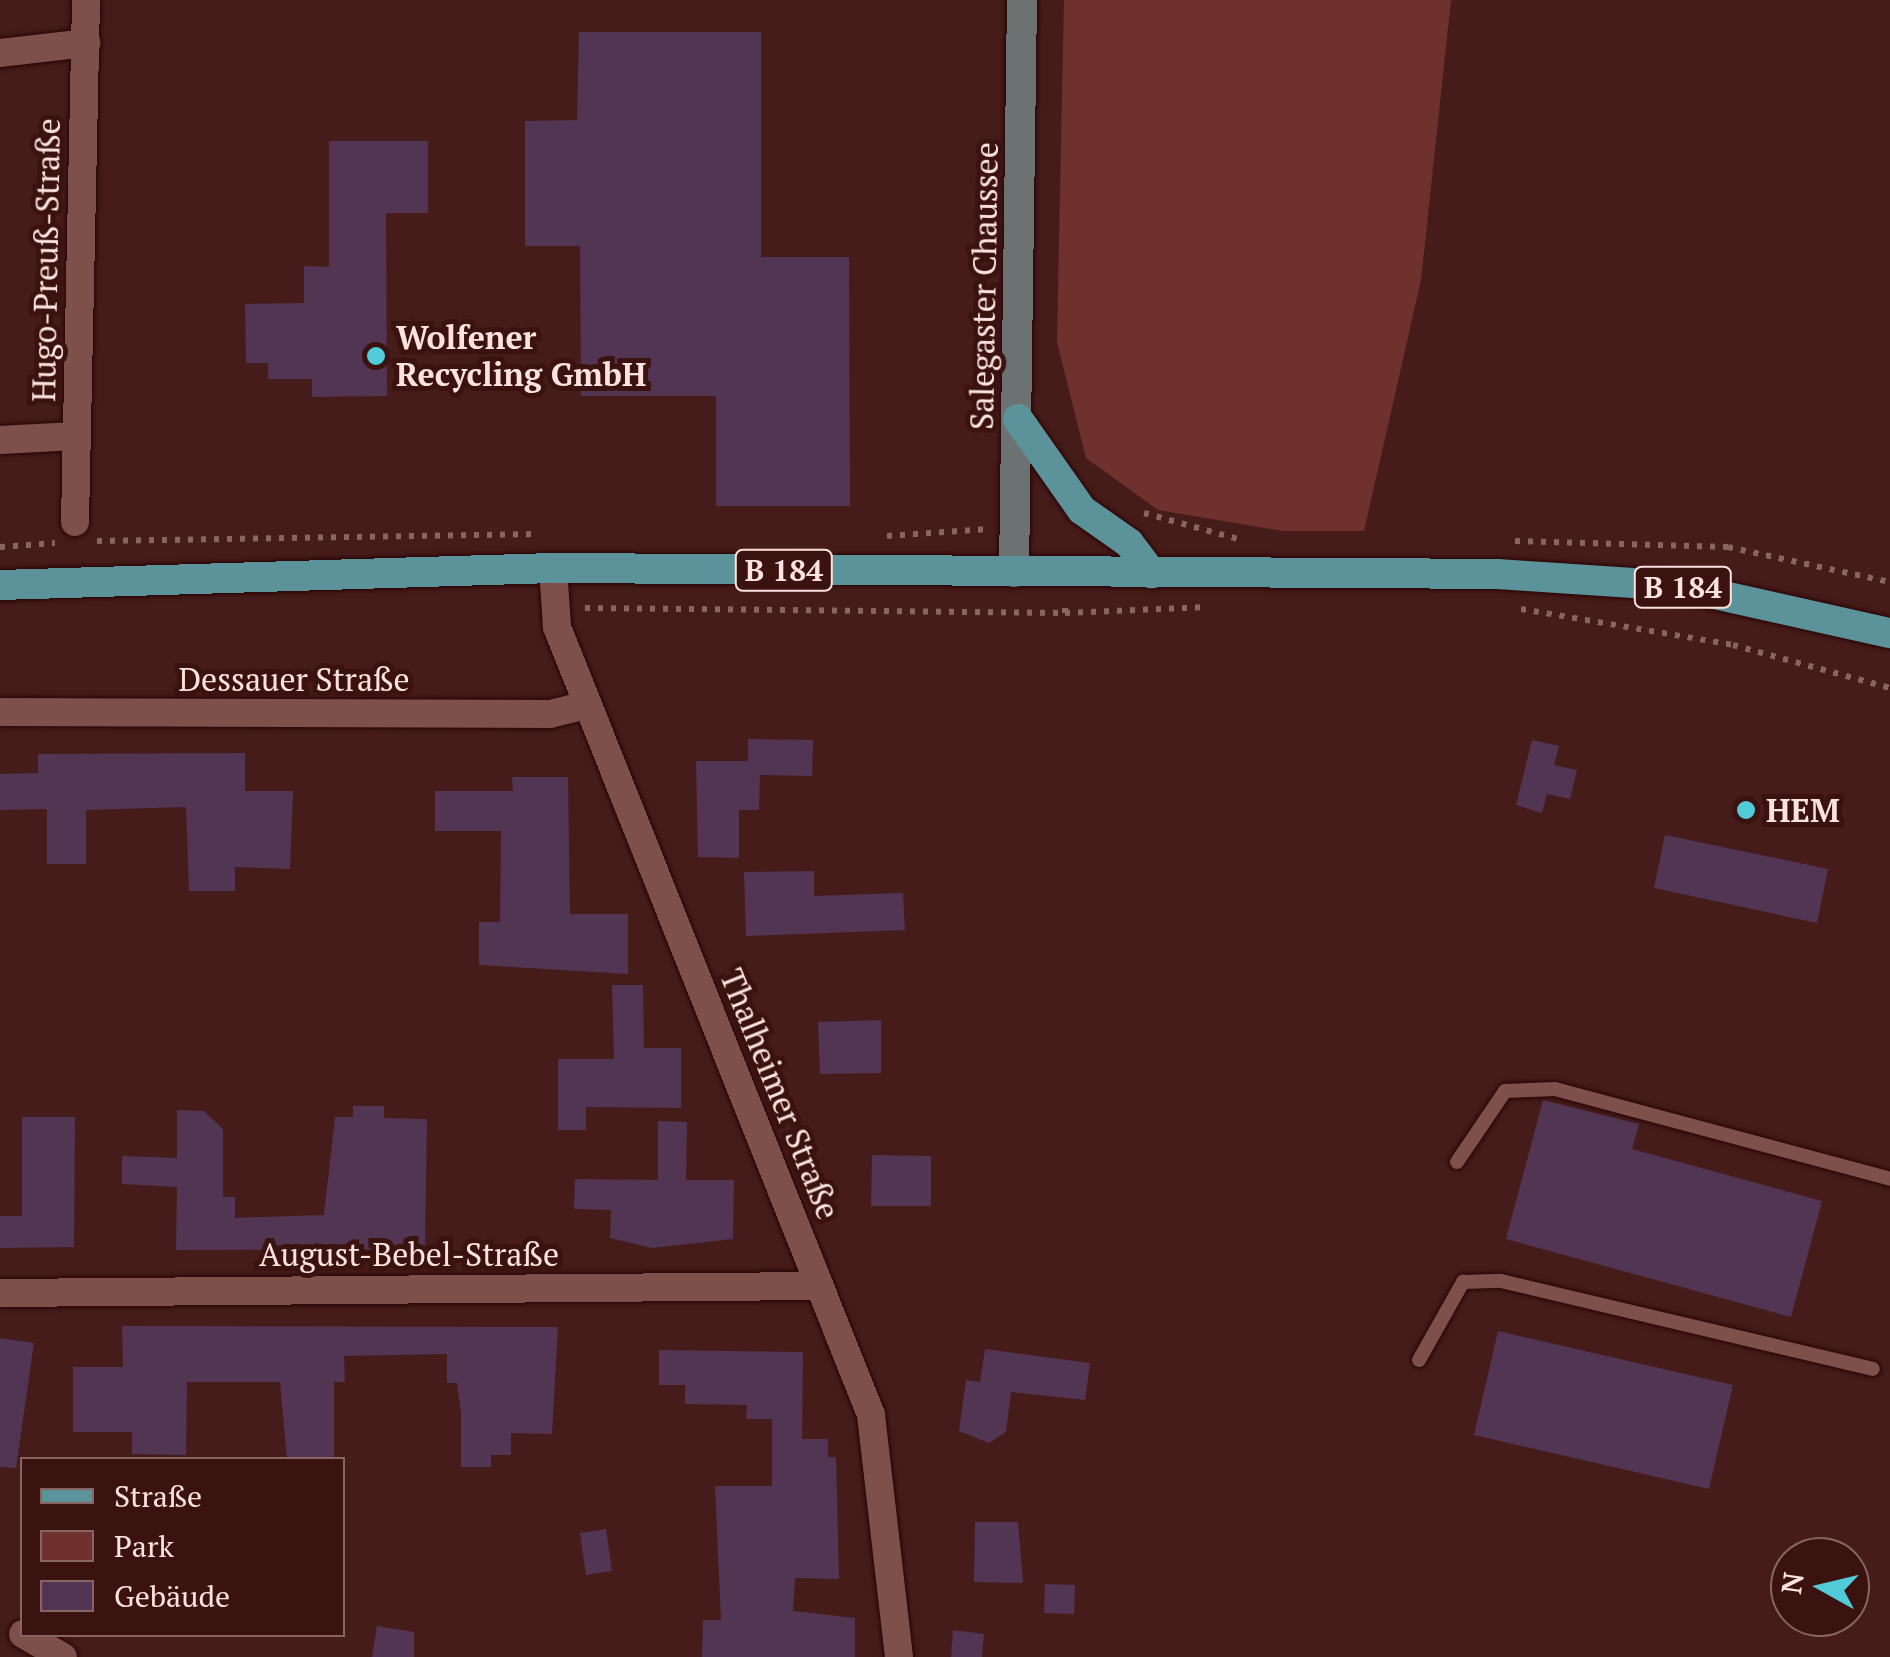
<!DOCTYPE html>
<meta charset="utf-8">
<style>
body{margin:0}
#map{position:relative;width:1890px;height:1657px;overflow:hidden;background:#451c1a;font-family:"PT Serif",serif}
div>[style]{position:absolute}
.green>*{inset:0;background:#6f312d}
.building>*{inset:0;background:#523553}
.path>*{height:6px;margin-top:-3px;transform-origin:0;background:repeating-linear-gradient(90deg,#896462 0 5px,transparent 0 13px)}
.roads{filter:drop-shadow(0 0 2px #290404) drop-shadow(0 0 2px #290404)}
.lane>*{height:14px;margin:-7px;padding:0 7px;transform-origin:7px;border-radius:7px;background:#7d504b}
.street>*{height:28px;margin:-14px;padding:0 14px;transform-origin:14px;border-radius:14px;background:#7d504b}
.secondary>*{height:30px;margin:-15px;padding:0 15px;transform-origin:15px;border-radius:15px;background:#6c7272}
.primary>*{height:30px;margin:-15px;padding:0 15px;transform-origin:15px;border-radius:15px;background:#5c939a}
.dots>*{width:28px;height:28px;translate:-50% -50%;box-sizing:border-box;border:5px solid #3a1210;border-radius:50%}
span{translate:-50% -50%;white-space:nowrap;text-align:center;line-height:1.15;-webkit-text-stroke:10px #3a1210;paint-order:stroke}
.shield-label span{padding:2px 8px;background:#3a1210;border:2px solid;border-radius:8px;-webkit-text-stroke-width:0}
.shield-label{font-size:30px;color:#fee2df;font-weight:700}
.street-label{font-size:32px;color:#fee2df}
.poi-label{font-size:32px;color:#fee2df;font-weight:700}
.left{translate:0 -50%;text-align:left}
.legend{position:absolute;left:20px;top:1457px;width:325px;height:180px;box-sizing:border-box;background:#3a1210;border:2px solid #886563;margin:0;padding:12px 18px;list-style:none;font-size:30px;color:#fee2df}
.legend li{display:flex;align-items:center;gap:20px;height:50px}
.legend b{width:50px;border:2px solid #886563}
.north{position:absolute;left:1770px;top:1537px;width:100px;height:100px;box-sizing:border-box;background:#3a1210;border:2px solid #886563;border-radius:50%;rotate:278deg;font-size:28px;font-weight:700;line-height:40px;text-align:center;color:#fee2df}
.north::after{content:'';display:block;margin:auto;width:35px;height:45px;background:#52cbd9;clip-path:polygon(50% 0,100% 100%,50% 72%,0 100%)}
</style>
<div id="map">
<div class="green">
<div style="clip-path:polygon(1064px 0,1451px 0,1421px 280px,1364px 531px,1283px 531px,1158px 510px,1086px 458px,1057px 342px)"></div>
</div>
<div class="building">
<div style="clip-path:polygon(579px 32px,761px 32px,761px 257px,849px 257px,850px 506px,716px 506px,716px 396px,581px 396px,580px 246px,525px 246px,525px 121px,577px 120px)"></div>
<div style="clip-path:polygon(329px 141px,428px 141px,428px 213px,386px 213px,387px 396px,312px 397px,312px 379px,268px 379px,268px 363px,246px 363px,245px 304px,304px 303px,304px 266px,329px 267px)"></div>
<div style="clip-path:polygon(748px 739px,813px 740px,812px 776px,760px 775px,759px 810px,739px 810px,739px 858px,698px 857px,696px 761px,748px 761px)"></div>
<div style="clip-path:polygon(1532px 740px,1559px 746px,1554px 765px,1577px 770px,1570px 799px,1547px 794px,1542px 813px,1516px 805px)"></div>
<div style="clip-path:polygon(245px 753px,245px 791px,293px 791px,290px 869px,235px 867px,235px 891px,189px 891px,186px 807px,86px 810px,86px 864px,47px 864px,47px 809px,0 810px,0 774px,38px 773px,38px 754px)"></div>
<div style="clip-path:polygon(512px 777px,568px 777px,570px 914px,628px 914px,628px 974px,479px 965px,479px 922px,500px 922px,501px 831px,435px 831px,435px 791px,513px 791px)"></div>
<div style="clip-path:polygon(1665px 835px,1828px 869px,1817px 923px,1654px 888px)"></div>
<div style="clip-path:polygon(814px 871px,814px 896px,903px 893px,905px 930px,746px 936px,744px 872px)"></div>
<div style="clip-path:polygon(612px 985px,643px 985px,644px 1048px,681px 1048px,681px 1108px,586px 1107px,586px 1130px,558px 1130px,558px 1059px,614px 1059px)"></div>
<div style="clip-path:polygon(881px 1020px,881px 1073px,820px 1074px,818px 1022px)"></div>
<div style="clip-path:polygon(1543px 1100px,1639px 1124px,1632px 1149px,1822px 1201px,1791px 1317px,1506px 1239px)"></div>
<div style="clip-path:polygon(353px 1106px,384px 1106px,384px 1118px,427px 1119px,425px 1249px,176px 1250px,177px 1187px,122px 1184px,122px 1156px,177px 1158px,177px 1110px,204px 1111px,223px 1129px,223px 1197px,235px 1197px,235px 1218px,324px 1215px,335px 1117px,353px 1117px)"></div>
<div style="clip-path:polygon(22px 1117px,75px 1117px,74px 1247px,0 1248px,0 1216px,22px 1216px)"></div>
<div style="clip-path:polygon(658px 1121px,687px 1122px,686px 1180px,734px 1180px,733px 1239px,652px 1248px,610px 1238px,611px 1210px,574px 1209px,575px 1179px,658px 1180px)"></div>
<div style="clip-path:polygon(872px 1155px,931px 1156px,931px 1206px,871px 1206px)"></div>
<div style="clip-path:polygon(122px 1326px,558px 1327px,552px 1434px,511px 1433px,511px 1455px,491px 1455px,491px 1467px,461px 1467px,461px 1412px,457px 1383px,447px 1383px,447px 1354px,344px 1356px,345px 1382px,334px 1382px,334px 1460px,287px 1460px,280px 1382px,187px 1382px,186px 1455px,132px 1454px,132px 1432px,73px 1432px,73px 1367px,123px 1367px)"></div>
<div style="clip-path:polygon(1498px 1331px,1733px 1385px,1709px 1489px,1474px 1435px)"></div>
<div style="clip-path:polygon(0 1338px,34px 1343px,16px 1468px,0 1467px)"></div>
<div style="clip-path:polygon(985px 1349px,1090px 1363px,1085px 1400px,1011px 1392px,1006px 1432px,989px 1443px,959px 1431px,966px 1380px,980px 1382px)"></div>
<div style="clip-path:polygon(659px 1350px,803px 1352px,802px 1439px,828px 1439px,828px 1457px,836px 1457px,839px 1579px,795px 1578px,793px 1611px,855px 1618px,855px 1657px,702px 1657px,703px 1620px,721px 1620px,715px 1486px,772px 1486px,772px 1419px,746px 1419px,747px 1405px,685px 1404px,685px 1385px,659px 1385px)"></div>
<div style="clip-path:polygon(975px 1522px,1018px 1522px,1023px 1583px,974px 1582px)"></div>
<div style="clip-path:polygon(606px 1529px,612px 1571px,586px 1575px,580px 1533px)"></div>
<div style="clip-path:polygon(1045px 1584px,1075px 1585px,1074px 1614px,1044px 1613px)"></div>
<div style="clip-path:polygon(377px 1626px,414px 1632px,414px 1657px,372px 1657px)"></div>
<div style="clip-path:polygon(953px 1630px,984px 1634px,982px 1657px,951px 1657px)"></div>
</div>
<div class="path">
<div style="left:1144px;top:513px;width:98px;rotate:15.5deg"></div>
<div style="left:887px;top:536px;width:101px;rotate:-4deg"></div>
<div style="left:97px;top:541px;width:438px;rotate:-0.9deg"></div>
<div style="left:1515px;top:541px;width:213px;rotate:1.6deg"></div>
<div style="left:1728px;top:547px;width:166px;rotate:12.2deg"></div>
<div style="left:0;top:547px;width:55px;rotate:-4.2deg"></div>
<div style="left:585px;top:608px;width:480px;rotate:0.6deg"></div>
<div style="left:1065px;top:613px;width:13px;rotate:-90deg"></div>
<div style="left:1521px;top:609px;width:215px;rotate:9.6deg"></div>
<div style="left:1733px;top:645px;width:163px;rotate:15.3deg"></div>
<div style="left:1065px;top:613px;width:143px;rotate:-2.4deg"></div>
</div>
<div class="roads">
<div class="lane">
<div style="left:1457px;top:1162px;width:86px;rotate:-55.9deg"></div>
<div style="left:1505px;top:1091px;width:50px;rotate:-2.3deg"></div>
<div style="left:1555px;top:1089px;width:347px;rotate:15deg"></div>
<div style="left:1419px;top:1360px;width:90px;rotate:-60.6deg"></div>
<div style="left:1463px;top:1282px;width:38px;rotate:-2deg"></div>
<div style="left:1501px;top:1281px;width:382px;rotate:13.3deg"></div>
</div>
<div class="street">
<div style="left:0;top:53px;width:87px;rotate:-6.6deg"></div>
<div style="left:0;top:440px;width:76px;rotate:-3deg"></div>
<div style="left:75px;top:522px;width:522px;rotate:-88.79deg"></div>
<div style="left:553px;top:568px;width:59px;rotate:86.1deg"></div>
<div style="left:557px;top:627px;width:848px;rotate:68.27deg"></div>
<div style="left:871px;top:1415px;width:244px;rotate:83.4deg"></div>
<div style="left:0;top:712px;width:550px;rotate:0.21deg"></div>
<div style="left:550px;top:714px;width:38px;rotate:-14deg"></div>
<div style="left:0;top:1293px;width:819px;rotate:-0.49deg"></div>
<div style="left:23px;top:1634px;width:46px;rotate:29.9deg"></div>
</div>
<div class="secondary">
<div style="left:1014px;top:572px;width:572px;rotate:-89.2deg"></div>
</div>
<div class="primary">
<div style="left:1018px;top:419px;width:111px;rotate:54.9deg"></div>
<div style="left:1082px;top:510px;width:57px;rotate:35.1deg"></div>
<div style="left:1129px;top:543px;width:38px;rotate:53deg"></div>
<div style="left:0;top:585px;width:553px;rotate:-1.76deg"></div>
<div style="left:553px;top:568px;width:944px;rotate:0.36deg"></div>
<div style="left:1497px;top:574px;width:182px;rotate:3.8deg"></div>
<div style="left:1679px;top:586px;width:216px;rotate:12.6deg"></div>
</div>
</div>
<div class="dots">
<div style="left:376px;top:356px;background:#52cbd9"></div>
<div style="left:1746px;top:810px;background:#52cbd9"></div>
</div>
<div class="shield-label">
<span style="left:784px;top:570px">B 184</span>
<span style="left:1683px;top:587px">B 184</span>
</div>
<div class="street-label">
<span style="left:46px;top:260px;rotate:-89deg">Hugo-Preuß-Straße</span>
<span style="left:984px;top:286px;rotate:-89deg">Salegaster Chaussee</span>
<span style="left:294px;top:679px">Dessauer Straße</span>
<span style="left:780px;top:1094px;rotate:68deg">Thalheimer Straße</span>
<span style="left:409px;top:1254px">August-Bebel-Straße</span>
</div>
<div class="poi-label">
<span class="left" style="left:396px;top:356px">Wolfener<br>Recycling GmbH</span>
<span class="left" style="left:1766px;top:810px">HEM</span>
</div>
<ul class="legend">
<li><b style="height:12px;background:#5c939a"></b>Straße</li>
<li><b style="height:28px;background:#6f312d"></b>Park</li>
<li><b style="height:28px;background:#523553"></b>Gebäude</li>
</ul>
<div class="north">N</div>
</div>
